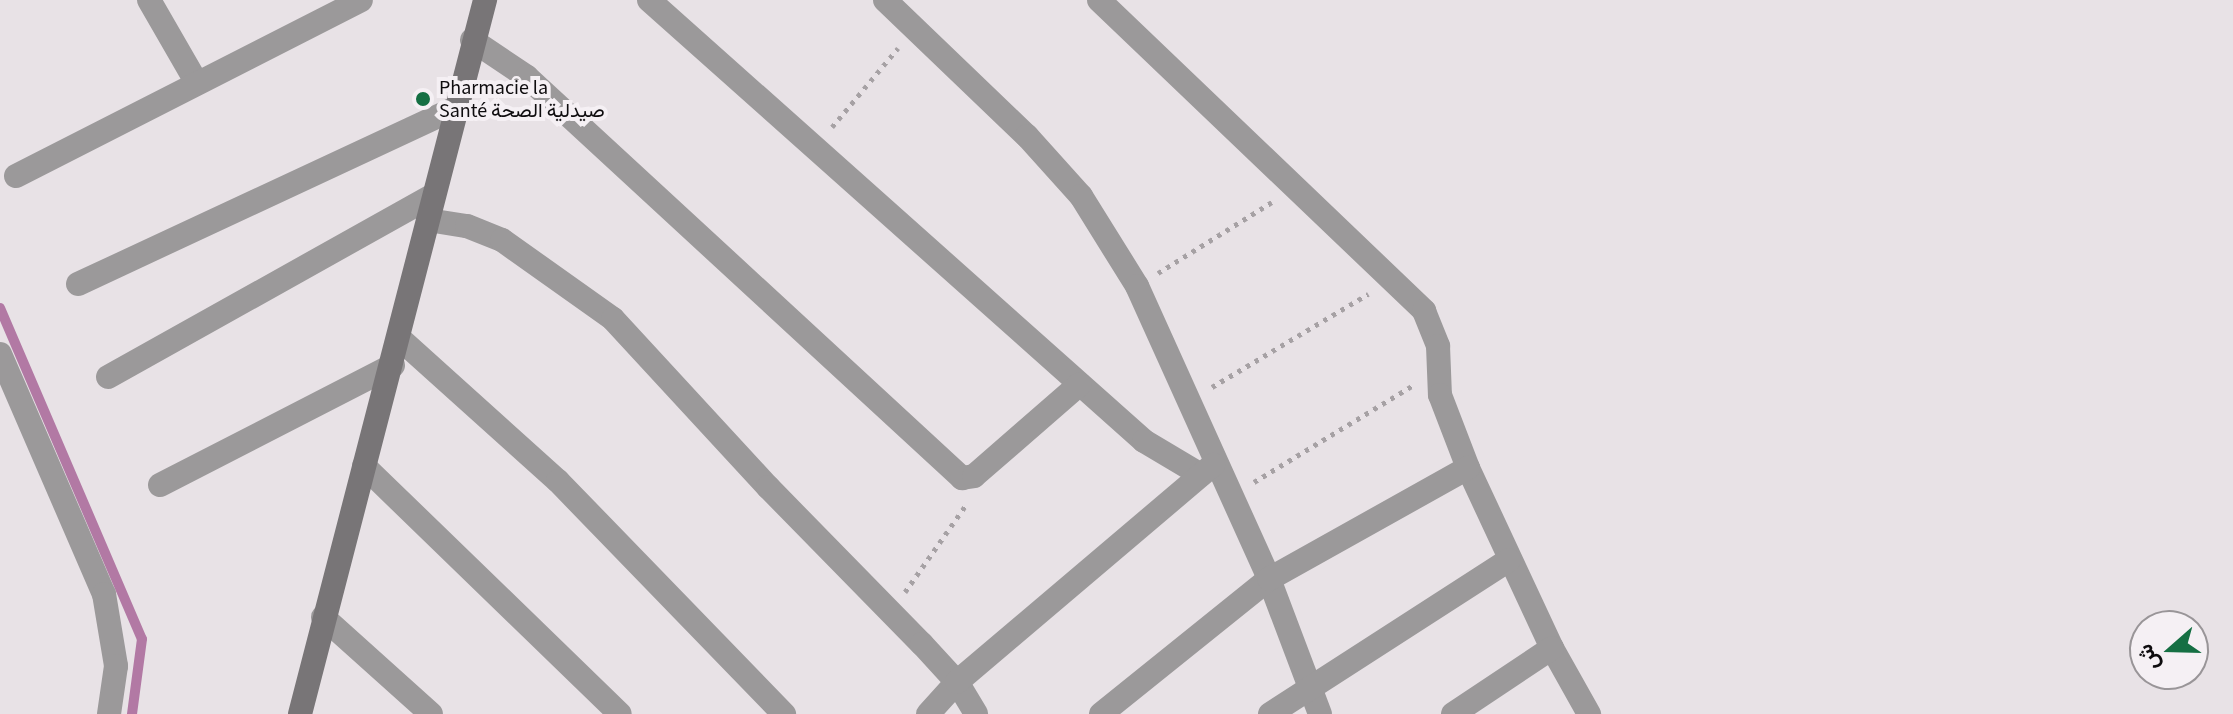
<!DOCTYPE html>
<meta charset="utf-8">
<style>
body{margin:0}
#map{position:relative;width:2233px;height:714px;overflow:hidden;background:#e8e2e6;font-family:"Source Sans 3",Vazirmatn,sans-serif}
div>[style]{position:absolute}
.stream>*{height:10px;margin:-5px;padding:0 5px;transform-origin:5px;border-radius:5px;background:#b279a4}
.path>*{height:5px;margin-top:-2.5px;transform-origin:0;background:repeating-linear-gradient(90deg,#a6a1a4 0 4px,transparent 0 10px)}
.street>*{height:24px;margin:-12px;padding:0 12px;transform-origin:12px;border-radius:12px;background:#9b999a}
.secondary>*{height:24px;margin:-12px;padding:0 12px;transform-origin:12px;border-radius:12px;background:#787577}
.dots>*{width:22px;height:22px;translate:-50% -50%;box-sizing:border-box;border:4px solid #f5f0f4;border-radius:50%}
span{translate:-50% -50%;white-space:nowrap;text-align:center;line-height:1.15;-webkit-text-stroke:8px #f5f0f4;paint-order:stroke}
.poi-label{font-size:20px;color:#0e0c0e}
.left{translate:0 -50%;text-align:left}
.north{position:absolute;left:2129px;top:610px;width:80px;height:80px;box-sizing:border-box;background:#f5f0f4;border:2px solid #999598;border-radius:50%;rotate:250deg;font-size:22px;font-weight:700;line-height:32px;text-align:center;color:#0e0c0e}
.north::after{content:'';display:block;margin:auto;width:28px;height:36px;background:#156f43;clip-path:polygon(50% 0,100% 100%,50% 72%,0 100%)}
</style>
<div id="map">
<div class="stream">
<div style="left:0;top:308px;width:360px;rotate:66.8deg"></div>
<div style="left:142px;top:639px;width:76px;rotate:97.6deg"></div>
</div>
<div class="path">
<div style="left:832px;top:127px;width:103px;rotate:-50.1deg"></div>
<div style="left:1158px;top:273px;width:134px;rotate:-31.9deg"></div>
<div style="left:1212px;top:387px;width:182px;rotate:-30.8deg"></div>
<div style="left:1254px;top:482px;width:185px;rotate:-31.3deg"></div>
<div style="left:905px;top:592px;width:106px;rotate:-55deg"></div>
</div>
<div class="street">
<div style="left:149px;top:0;width:96px;rotate:60deg"></div>
<div style="left:649px;top:0;width:663px;rotate:41.7deg"></div>
<div style="left:1144px;top:441px;width:66px;rotate:30.8deg"></div>
<div style="left:885px;top:0;width:197px;rotate:43.8deg"></div>
<div style="left:1027px;top:136px;width:81px;rotate:48deg"></div>
<div style="left:1081px;top:196px;width:106px;rotate:58.1deg"></div>
<div style="left:1137px;top:286px;width:321px;rotate:65.7deg"></div>
<div style="left:1269px;top:579px;width:144px;rotate:69.3deg"></div>
<div style="left:1099px;top:0;width:450px;rotate:43.7deg"></div>
<div style="left:1424px;top:311px;width:38px;rotate:68deg"></div>
<div style="left:1438px;top:346px;width:49px;rotate:87.7deg"></div>
<div style="left:1440px;top:395px;width:78px;rotate:69deg"></div>
<div style="left:1468px;top:468px;width:199px;rotate:65deg"></div>
<div style="left:1552px;top:648px;width:76px;rotate:60.7deg"></div>
<div style="left:472px;top:40px;width:66px;rotate:33.9deg"></div>
<div style="left:527px;top:77px;width:592px;rotate:42.67deg"></div>
<div style="left:962px;top:478px;width:12px;rotate:-9deg"></div>
<div style="left:974px;top:476px;width:140px;rotate:-41deg"></div>
<div style="left:16px;top:176px;width:387px;rotate:-27deg"></div>
<div style="left:428px;top:220px;width:39px;rotate:9deg"></div>
<div style="left:467px;top:226px;width:38px;rotate:22deg"></div>
<div style="left:502px;top:240px;width:136px;rotate:35.4deg"></div>
<div style="left:613px;top:319px;width:229px;rotate:47.3deg"></div>
<div style="left:768px;top:487px;width:220px;rotate:45.6deg"></div>
<div style="left:922px;top:644px;width:52px;rotate:47.4deg"></div>
<div style="left:957px;top:682px;width:37px;rotate:59deg"></div>
<div style="left:78px;top:284px;width:414px;rotate:-25deg"></div>
<div style="left:399px;top:338px;width:214px;rotate:42deg"></div>
<div style="left:558px;top:481px;width:325px;rotate:45.9deg"></div>
<div style="left:0;top:354px;width:262px;rotate:66.6deg"></div>
<div style="left:104px;top:594px;width:73px;rotate:80.5deg"></div>
<div style="left:116px;top:666px;width:49px;rotate:98.3deg"></div>
<div style="left:108px;top:377px;width:373px;rotate:-29.2deg"></div>
<div style="left:364px;top:466px;width:356px;rotate:44.1deg"></div>
<div style="left:160px;top:485px;width:262px;rotate:-27.2deg"></div>
<div style="left:323px;top:617px;width:145px;rotate:41.9deg"></div>
<div style="left:928px;top:714px;width:43px;rotate:-47.8deg"></div>
<div style="left:957px;top:682px;width:336px;rotate:-40.3deg"></div>
<div style="left:1101px;top:714px;width:216px;rotate:-38.8deg"></div>
<div style="left:1269px;top:579px;width:228px;rotate:-29.2deg"></div>
<div style="left:1270px;top:714px;width:284px;rotate:-32.8deg"></div>
<div style="left:1453px;top:714px;width:119px;rotate:-33.7deg"></div>
</div>
<div class="secondary">
<div style="left:300px;top:714px;width:738px;rotate:-75.47deg"></div>
</div>
<div class="dots">
<div style="left:423px;top:99px;background:#156f43"></div>
</div>
<div class="poi-label">
<span class="left" style="left:439px;top:100px">Pharmacie la<br>Santé صيدلية الصحة</span>
</div>
<div class="north">ش</div>
</div>
